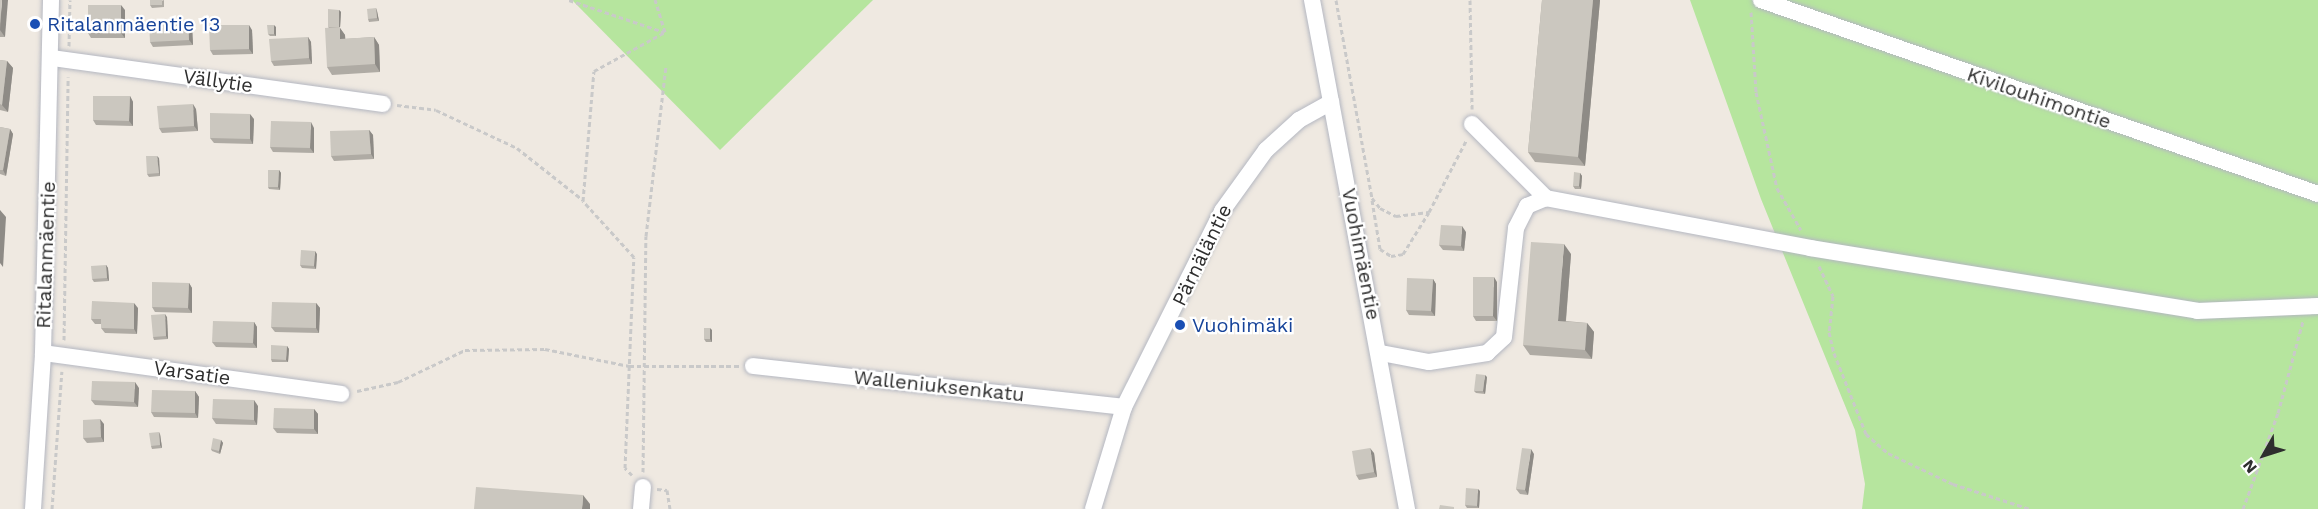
<!DOCTYPE html>
<meta charset="utf-8">
<style>
body{margin:0}
#map{position:relative;width:2318px;height:509px;overflow:hidden;background:#efe9e1;font-family:"Work Sans",sans-serif}
div>[style]{position:absolute}
.green>*{inset:0;background:#b6e59e}
.path>*{height:3px;margin-top:-1.5px;transform-origin:0;background:repeating-linear-gradient(90deg,#c9c9c9 0 4.5px,transparent 0 7.5px)}
.roads{filter:drop-shadow(0 0 2px #b4b7c1) drop-shadow(0 0 2px #b4b7c1)}
.minor>*{height:16px;margin:-8px;padding:0 8px;transform-origin:8px;border-radius:8px;background:#fff}
.wall>*{inset:0;background:#afaba4}
.shaded-wall>*{inset:0;background:#8e8b86}
.building>*{inset:0;background:#cbc7bf}
.dots>*{width:16px;height:16px;translate:-50% -50%;box-sizing:border-box;border:3px solid #fff;border-radius:50%}
span{translate:-50% -50%;white-space:nowrap;text-align:center;line-height:1.15;-webkit-text-stroke:4.5px #fff;paint-order:stroke}
.transit-label{font-size:20px;color:#164399}
.left{translate:0 -50%;text-align:left}
.street-label{font-size:20px;color:#2e2e2e}
.north{position:absolute;left:2234px;top:425px;width:60px;height:60px;-webkit-text-stroke:4px #fff;paint-order:stroke;rotate:231deg;font-size:16px;font-weight:700;line-height:24px;text-align:center;color:#2e2e2e}
.north::after{content:'';display:block;margin:auto;width:21px;height:27px;background:#2e2e2e;clip-path:polygon(50% 0,100% 100%,50% 72%,0 100%)}
</style>
<div id="map">
<div class="green">
<div style="clip-path:polygon(572px 0,873px 0,720px 150px)"></div>
<div style="clip-path:polygon(1690px 0,2318px 0,2318px 509px,1862px 509px,1865px 484px,1855px 430px,1761px 199px)"></div>
</div>
<div class="path">
<div style="left:569px;top:0;width:100px;rotate:18.6deg"></div>
<div style="left:1336px;top:0;width:201px;rotate:79.7deg"></div>
<div style="left:1372px;top:198px;width:13px;rotate:51deg"></div>
<div style="left:1380px;top:208px;width:18px;rotate:27deg"></div>
<div style="left:1396px;top:216px;width:33px;rotate:-7deg"></div>
<div style="left:1429px;top:212px;width:82px;rotate:-62.5deg"></div>
<div style="left:1470px;top:0;width:109px;rotate:88.9deg"></div>
<div style="left:1751px;top:12px;width:80px;rotate:86.4deg"></div>
<div style="left:1756px;top:92px;width:98px;rotate:77.7deg"></div>
<div style="left:1777px;top:188px;width:48px;rotate:60.3deg"></div>
<div style="left:69px;top:46px;width:46px;rotate:-88.8deg"></div>
<div style="left:397px;top:105px;width:39px;rotate:7deg"></div>
<div style="left:436px;top:110px;width:89px;rotate:25.1deg"></div>
<div style="left:517px;top:148px;width:84px;rotate:38.2deg"></div>
<div style="left:1372px;top:200px;width:50px;rotate:80.7deg"></div>
<div style="left:1380px;top:249px;width:13px;rotate:32deg"></div>
<div style="left:1391px;top:256px;width:12px;rotate:-9deg"></div>
<div style="left:1403px;top:254px;width:49px;rotate:-58.2deg"></div>
<div style="left:1819px;top:266px;width:33px;rotate:65deg"></div>
<div style="left:1833px;top:296px;width:36px;rotate:96deg"></div>
<div style="left:1829px;top:332px;width:22px;rotate:77deg"></div>
<div style="left:1834px;top:353px;width:87px;rotate:68.4deg"></div>
<div style="left:1866px;top:434px;width:29px;rotate:41deg"></div>
<div style="left:1888px;top:453px;width:72px;rotate:25.5deg"></div>
<div style="left:1953px;top:484px;width:81px;rotate:18deg"></div>
<div style="left:64px;top:340px;width:263px;rotate:-89.1deg"></div>
<div style="left:357px;top:391px;width:42px;rotate:-12.4deg"></div>
<div style="left:398px;top:382px;width:74px;rotate:-25.5deg"></div>
<div style="left:465px;top:350px;width:80px;rotate:-0.7deg"></div>
<div style="left:545px;top:349px;width:86px;rotate:11.4deg"></div>
<div style="left:629px;top:366px;width:110px"></div>
<div style="left:643px;top:472px;width:236px;rotate:-89.3deg"></div>
<div style="left:646px;top:236px;width:170px;rotate:-83.3deg"></div>
<div style="left:632px;top:475px;width:10px;rotate:-135deg"></div>
<div style="left:625px;top:468px;width:211px;rotate:-87.6deg"></div>
<div style="left:634px;top:257px;width:76px;rotate:-132.3deg"></div>
<div style="left:583px;top:201px;width:130px;rotate:-85.2deg"></div>
<div style="left:594px;top:71px;width:81px;rotate:-28.8deg"></div>
<div style="left:665px;top:32px;width:34px;rotate:-107deg"></div>
<div style="left:657px;top:489px;width:10px;rotate:6deg"></div>
<div style="left:667px;top:490px;width:19px;rotate:81deg"></div>
<div style="left:52px;top:509px;width:138px;rotate:-85.9deg"></div>
<div style="left:2243px;top:509px;width:102px;rotate:-70deg"></div>
<div style="left:2278px;top:413px;width:95px;rotate:-74.8deg"></div>
</div>
<div class="roads">
<div class="minor">
<div style="left:1312px;top:0;width:518px;rotate:79.43deg"></div>
<div style="left:1761px;top:0;width:590px;rotate:19.2deg"></div>
<div style="left:52px;top:58px;width:334px;rotate:7.9deg"></div>
<div style="left:1472px;top:124px;width:105px;rotate:45deg"></div>
<div style="left:43px;top:353px;width:301px;rotate:7.8deg"></div>
<div style="left:1381px;top:353px;width:49px;rotate:10.6deg"></div>
<div style="left:1429px;top:362px;width:59px;rotate:-8.8deg"></div>
<div style="left:1487px;top:353px;width:23px;rotate:-43deg"></div>
<div style="left:1504px;top:337px;width:110px;rotate:-83.7deg"></div>
<div style="left:1516px;top:228px;width:25px;rotate:-63deg"></div>
<div style="left:1527px;top:206px;width:21px;rotate:-23deg"></div>
<div style="left:1546px;top:198px;width:269px;rotate:10.7deg"></div>
<div style="left:1810px;top:248px;width:392px;rotate:9.2deg"></div>
<div style="left:2197px;top:311px;width:121px;rotate:-2.4deg"></div>
<div style="left:753px;top:366px;width:373px;rotate:6.3deg"></div>
<div style="left:33px;top:509px;width:156px;rotate:-86.3deg"></div>
<div style="left:43px;top:353px;width:353px;rotate:-88.7deg"></div>
<div style="left:641px;top:509px;width:22px;rotate:-85deg"></div>
<div style="left:1093px;top:509px;width:107px;rotate:-73.1deg"></div>
<div style="left:1124px;top:407px;width:219px;rotate:-63.4deg"></div>
<div style="left:1222px;top:211px;width:75px;rotate:-54.2deg"></div>
<div style="left:1266px;top:150px;width:45px;rotate:-42.3deg"></div>
<div style="left:1299px;top:120px;width:37px;rotate:-29deg"></div>
</div>
</div>
<div class="wall">
<div style="clip-path:polygon(0 0,5px 37px,0 37px)"></div>
<div style="clip-path:polygon(164px 0,164px 7px,152px 8px,150px 5px)"></div>
<div style="clip-path:polygon(1542px 0,1600px 0,1585px 166px,1535px 162px,1528px 152px)"></div>
<div style="clip-path:polygon(376px 8px,377px 11px,379px 21px,369px 22px,368px 19px)"></div>
<div style="clip-path:polygon(125px 10px,125px 38px,91px 38px,88px 33px)"></div>
<div style="clip-path:polygon(339px 10px,341px 12px,340px 28px,345px 35px,345px 39px,374px 37px,379px 45px,380px 72px,332px 75px,327px 67px,329px 28px,328px 27px)"></div>
<div style="clip-path:polygon(188px 21px,192px 26px,193px 45px,153px 47px,150px 42px)"></div>
<div style="clip-path:polygon(276px 27px,276px 36px,270px 36px,268px 34px)"></div>
<div style="clip-path:polygon(252px 30px,253px 54px,213px 55px,210px 50px)"></div>
<div style="clip-path:polygon(308px 37px,311px 42px,312px 64px,274px 66px,271px 61px)"></div>
<div style="clip-path:polygon(0 60px,7px 61px,13px 68px,8px 112px,0 110px)"></div>
<div style="clip-path:polygon(130px 96px,133px 102px,133px 126px,96px 125px,93px 120px)"></div>
<div style="clip-path:polygon(196px 109px,198px 131px,162px 133px,159px 128px)"></div>
<div style="clip-path:polygon(254px 119px,253px 144px,214px 143px,210px 138px)"></div>
<div style="clip-path:polygon(0 127px,10px 129px,13px 134px,6px 176px,0 174px)"></div>
<div style="clip-path:polygon(314px 128px,314px 153px,273px 152px,270px 147px)"></div>
<div style="clip-path:polygon(369px 130px,373px 135px,374px 159px,334px 161px,331px 156px)"></div>
<div style="clip-path:polygon(159px 158px,160px 176px,149px 177px,147px 174px)"></div>
<div style="clip-path:polygon(279px 170px,281px 173px,280px 190px,269px 189px,268px 187px)"></div>
<div style="clip-path:polygon(1580px 173px,1582px 176px,1581px 189px,1575px 189px,1573px 186px)"></div>
<div style="clip-path:polygon(1466px 232px,1464px 251px,1443px 250px,1439px 245px)"></div>
<div style="clip-path:polygon(317px 254px,316px 269px,302px 268px,300px 265px)"></div>
<div style="clip-path:polygon(1571px 254px,1566px 321px,1587px 323px,1594px 332px,1592px 359px,1530px 355px,1523px 345px)"></div>
<div style="clip-path:polygon(106px 265px,108px 268px,109px 281px,94px 282px,92px 279px)"></div>
<div style="clip-path:polygon(1433px 279px,1436px 284px,1435px 316px,1409px 315px,1406px 310px)"></div>
<div style="clip-path:polygon(1497px 282px,1497px 321px,1476px 321px,1473px 316px)"></div>
<div style="clip-path:polygon(189px 283px,192px 288px,192px 313px,155px 312px,152px 307px)"></div>
<div style="clip-path:polygon(316px 303px,320px 308px,319px 333px,275px 332px,271px 327px)"></div>
<div style="clip-path:polygon(138px 308px,137px 334px,105px 333px,101px 328px,101px 324px,95px 324px,91px 319px)"></div>
<div style="clip-path:polygon(167px 317px,168px 339px,154px 340px,153px 337px)"></div>
<div style="clip-path:polygon(254px 322px,257px 327px,257px 348px,216px 347px,212px 342px)"></div>
<div style="clip-path:polygon(712px 330px,712px 342px,706px 342px,704px 339px)"></div>
<div style="clip-path:polygon(287px 346px,289px 349px,288px 362px,272px 362px,271px 359px)"></div>
<div style="clip-path:polygon(1487px 377px,1485px 394px,1476px 393px,1474px 391px)"></div>
<div style="clip-path:polygon(139px 388px,138px 407px,95px 405px,91px 400px)"></div>
<div style="clip-path:polygon(195px 391px,199px 397px,198px 418px,154px 417px,151px 412px)"></div>
<div style="clip-path:polygon(258px 406px,257px 425px,216px 424px,212px 418px)"></div>
<div style="clip-path:polygon(314px 409px,318px 414px,318px 434px,277px 433px,273px 428px)"></div>
<div style="clip-path:polygon(104px 424px,104px 442px,87px 443px,83px 438px)"></div>
<div style="clip-path:polygon(160px 434px,162px 448px,152px 449px,151px 446px)"></div>
<div style="clip-path:polygon(221px 440px,223px 443px,220px 454px,212px 451px,211px 449px)"></div>
<div style="clip-path:polygon(1374px 453px,1377px 477px,1359px 480px,1356px 475px)"></div>
<div style="clip-path:polygon(1534px 454px,1528px 495px,1520px 494px,1516px 489px)"></div>
<div style="clip-path:polygon(1480px 491px,1479px 508px,1467px 508px,1465px 505px)"></div>
</div>
<div class="shaded-wall">
<div style="clip-path:polygon(2px 0,8px 0,5px 37px,0 30px)"></div>
<div style="clip-path:polygon(1593px 0,1600px 0,1585px 166px,1578px 157px)"></div>
<div style="clip-path:polygon(121px 5px,125px 10px,125px 38px,121px 33px)"></div>
<div style="clip-path:polygon(376px 8px,377px 11px,379px 21px,377px 18px)"></div>
<div style="clip-path:polygon(339px 10px,341px 12px,340px 28px,345px 35px,346px 46px,340px 39px,339px 27px)"></div>
<div style="clip-path:polygon(188px 21px,192px 26px,193px 45px,189px 40px)"></div>
<div style="clip-path:polygon(249px 25px,252px 30px,253px 54px,249px 49px)"></div>
<div style="clip-path:polygon(274px 25px,276px 27px,276px 36px,274px 34px)"></div>
<div style="clip-path:polygon(308px 37px,311px 42px,312px 64px,309px 58px)"></div>
<div style="clip-path:polygon(374px 37px,379px 45px,380px 72px,375px 64px)"></div>
<div style="clip-path:polygon(7px 61px,13px 68px,8px 112px,2px 105px)"></div>
<div style="clip-path:polygon(130px 96px,133px 102px,133px 126px,129px 121px)"></div>
<div style="clip-path:polygon(193px 104px,196px 109px,198px 131px,194px 126px)"></div>
<div style="clip-path:polygon(250px 114px,254px 119px,253px 144px,250px 139px)"></div>
<div style="clip-path:polygon(311px 122px,314px 128px,314px 153px,310px 148px)"></div>
<div style="clip-path:polygon(10px 129px,13px 134px,6px 176px,3px 170px)"></div>
<div style="clip-path:polygon(369px 130px,373px 135px,374px 159px,371px 154px)"></div>
<div style="clip-path:polygon(157px 156px,159px 158px,160px 176px,159px 173px)"></div>
<div style="clip-path:polygon(279px 170px,281px 173px,280px 190px,278px 187px)"></div>
<div style="clip-path:polygon(1580px 173px,1582px 176px,1581px 189px,1579px 186px)"></div>
<div style="clip-path:polygon(0 210px,6px 217px,3px 267px,0 263px)"></div>
<div style="clip-path:polygon(1462px 226px,1466px 232px,1464px 251px,1461px 246px)"></div>
<div style="clip-path:polygon(1564px 244px,1571px 254px,1565px 330px,1558px 321px)"></div>
<div style="clip-path:polygon(315px 251px,317px 254px,316px 269px,314px 266px)"></div>
<div style="clip-path:polygon(106px 265px,108px 268px,109px 281px,107px 278px)"></div>
<div style="clip-path:polygon(1494px 277px,1497px 282px,1497px 321px,1493px 316px)"></div>
<div style="clip-path:polygon(1433px 279px,1436px 284px,1435px 316px,1431px 311px)"></div>
<div style="clip-path:polygon(189px 283px,192px 288px,192px 313px,188px 308px)"></div>
<div style="clip-path:polygon(134px 303px,138px 308px,137px 334px,134px 329px)"></div>
<div style="clip-path:polygon(316px 303px,320px 308px,319px 333px,316px 328px)"></div>
<div style="clip-path:polygon(165px 314px,167px 317px,168px 339px,166px 336px)"></div>
<div style="clip-path:polygon(254px 322px,257px 327px,257px 348px,253px 343px)"></div>
<div style="clip-path:polygon(1587px 323px,1594px 332px,1592px 359px,1585px 350px)"></div>
<div style="clip-path:polygon(710px 328px,712px 330px,712px 342px,710px 339px)"></div>
<div style="clip-path:polygon(287px 346px,289px 349px,288px 362px,286px 360px)"></div>
<div style="clip-path:polygon(1485px 375px,1487px 377px,1485px 394px,1483px 391px)"></div>
<div style="clip-path:polygon(135px 382px,139px 388px,138px 407px,134px 402px)"></div>
<div style="clip-path:polygon(195px 391px,199px 397px,198px 418px,195px 413px)"></div>
<div style="clip-path:polygon(254px 400px,258px 406px,257px 425px,254px 420px)"></div>
<div style="clip-path:polygon(314px 409px,318px 414px,318px 434px,314px 429px)"></div>
<div style="clip-path:polygon(100px 419px,104px 424px,104px 442px,101px 437px)"></div>
<div style="clip-path:polygon(159px 432px,160px 434px,162px 448px,160px 445px)"></div>
<div style="clip-path:polygon(221px 440px,223px 443px,220px 454px,219px 451px)"></div>
<div style="clip-path:polygon(1370px 448px,1374px 453px,1377px 477px,1374px 472px)"></div>
<div style="clip-path:polygon(1531px 449px,1534px 454px,1528px 495px,1525px 490px)"></div>
<div style="clip-path:polygon(1478px 489px,1480px 491px,1479px 508px,1477px 506px)"></div>
<div style="clip-path:polygon(583px 495px,590px 504px,590px 509px,582px 509px)"></div>
</div>
<div class="building">
<div style="clip-path:polygon(0 0,2px 0,0 24px)"></div>
<div style="clip-path:polygon(150px 0,162px 0,162px 5px,150px 5px)"></div>
<div style="clip-path:polygon(1542px 0,1593px 0,1578px 157px,1528px 152px)"></div>
<div style="clip-path:polygon(88px 5px,121px 5px,121px 33px,88px 33px)"></div>
<div style="clip-path:polygon(376px 8px,377px 18px,368px 19px,367px 9px)"></div>
<div style="clip-path:polygon(328px 9px,339px 10px,339px 27px,328px 27px)"></div>
<div style="clip-path:polygon(188px 21px,189px 40px,150px 42px,149px 22px)"></div>
<div style="clip-path:polygon(209px 25px,249px 25px,249px 49px,210px 50px)"></div>
<div style="clip-path:polygon(267px 25px,274px 25px,274px 34px,268px 34px)"></div>
<div style="clip-path:polygon(340px 27px,340px 39px,374px 37px,375px 64px,327px 67px,325px 28px)"></div>
<div style="clip-path:polygon(308px 37px,309px 58px,271px 61px,269px 39px)"></div>
<div style="clip-path:polygon(0 60px,7px 61px,2px 105px,0 104px)"></div>
<div style="clip-path:polygon(93px 96px,130px 96px,129px 121px,93px 120px)"></div>
<div style="clip-path:polygon(193px 104px,194px 126px,159px 128px,157px 106px)"></div>
<div style="clip-path:polygon(210px 113px,250px 114px,250px 139px,210px 138px)"></div>
<div style="clip-path:polygon(271px 121px,311px 122px,310px 148px,270px 147px)"></div>
<div style="clip-path:polygon(0 127px,10px 129px,3px 170px,0 170px)"></div>
<div style="clip-path:polygon(369px 130px,371px 154px,331px 156px,330px 131px)"></div>
<div style="clip-path:polygon(146px 156px,157px 156px,159px 173px,147px 174px)"></div>
<div style="clip-path:polygon(268px 170px,279px 170px,278px 187px,268px 187px)"></div>
<div style="clip-path:polygon(1574px 172px,1580px 173px,1579px 186px,1573px 186px)"></div>
<div style="clip-path:polygon(1441px 225px,1462px 226px,1461px 246px,1439px 245px)"></div>
<div style="clip-path:polygon(1531px 242px,1564px 244px,1558px 321px,1587px 323px,1585px 350px,1523px 345px)"></div>
<div style="clip-path:polygon(301px 250px,315px 251px,314px 266px,300px 265px)"></div>
<div style="clip-path:polygon(106px 265px,107px 278px,92px 279px,91px 266px)"></div>
<div style="clip-path:polygon(1473px 277px,1494px 277px,1493px 316px,1473px 316px)"></div>
<div style="clip-path:polygon(1407px 278px,1433px 279px,1431px 311px,1406px 310px)"></div>
<div style="clip-path:polygon(152px 282px,189px 283px,188px 308px,152px 307px)"></div>
<div style="clip-path:polygon(92px 301px,134px 303px,134px 329px,101px 328px,101px 319px,91px 319px)"></div>
<div style="clip-path:polygon(272px 302px,316px 303px,316px 328px,271px 327px)"></div>
<div style="clip-path:polygon(165px 314px,166px 336px,153px 337px,151px 315px)"></div>
<div style="clip-path:polygon(213px 321px,254px 322px,253px 343px,212px 342px)"></div>
<div style="clip-path:polygon(704px 328px,710px 328px,710px 339px,704px 339px)"></div>
<div style="clip-path:polygon(271px 345px,287px 346px,286px 360px,271px 359px)"></div>
<div style="clip-path:polygon(1476px 374px,1485px 375px,1483px 391px,1474px 391px)"></div>
<div style="clip-path:polygon(92px 381px,135px 382px,134px 402px,91px 400px)"></div>
<div style="clip-path:polygon(152px 390px,195px 391px,195px 413px,151px 412px)"></div>
<div style="clip-path:polygon(213px 399px,254px 400px,254px 420px,212px 418px)"></div>
<div style="clip-path:polygon(274px 408px,314px 409px,314px 429px,273px 428px)"></div>
<div style="clip-path:polygon(100px 419px,101px 437px,83px 438px,83px 420px)"></div>
<div style="clip-path:polygon(159px 432px,160px 445px,151px 446px,149px 433px)"></div>
<div style="clip-path:polygon(213px 438px,221px 440px,219px 451px,211px 449px)"></div>
<div style="clip-path:polygon(1370px 448px,1374px 472px,1356px 475px,1352px 451px)"></div>
<div style="clip-path:polygon(1522px 448px,1531px 449px,1525px 490px,1516px 489px)"></div>
<div style="clip-path:polygon(476px 487px,583px 495px,582px 509px,474px 509px)"></div>
<div style="clip-path:polygon(1466px 488px,1478px 489px,1477px 506px,1465px 505px)"></div>
<div style="clip-path:polygon(1440px 505px,1454px 507px,1454px 509px,1439px 509px)"></div>
</div>
<div class="dots">
<div style="left:35px;top:24px;background:#1a4fb4"></div>
<div style="left:1180px;top:325px;background:#1a4fb4"></div>
</div>
<div class="transit-label">
<span class="left" style="left:47px;top:24px">Ritalanmäentie 13</span>
<span class="left" style="left:1192px;top:325px">Vuohimäki</span>
</div>
<div class="street-label">
<span style="left:218px;top:81px;rotate:8deg">Vällytie</span>
<span style="left:2039px;top:98px;rotate:19deg">Kivilouhimontie</span>
<span style="left:1361px;top:254px;rotate:79deg">Vuohimäentie</span>
<span style="left:46px;top:255px;rotate:-88deg">Ritalanmäentie</span>
<span style="left:1202px;top:255px;rotate:-64deg">Pärnäläntie</span>
<span style="left:192px;top:373px;rotate:8deg">Varsatie</span>
<span style="left:939px;top:386px;rotate:6deg">Walleniuksenkatu</span>
</div>
<div class="north">N</div>
</div>
